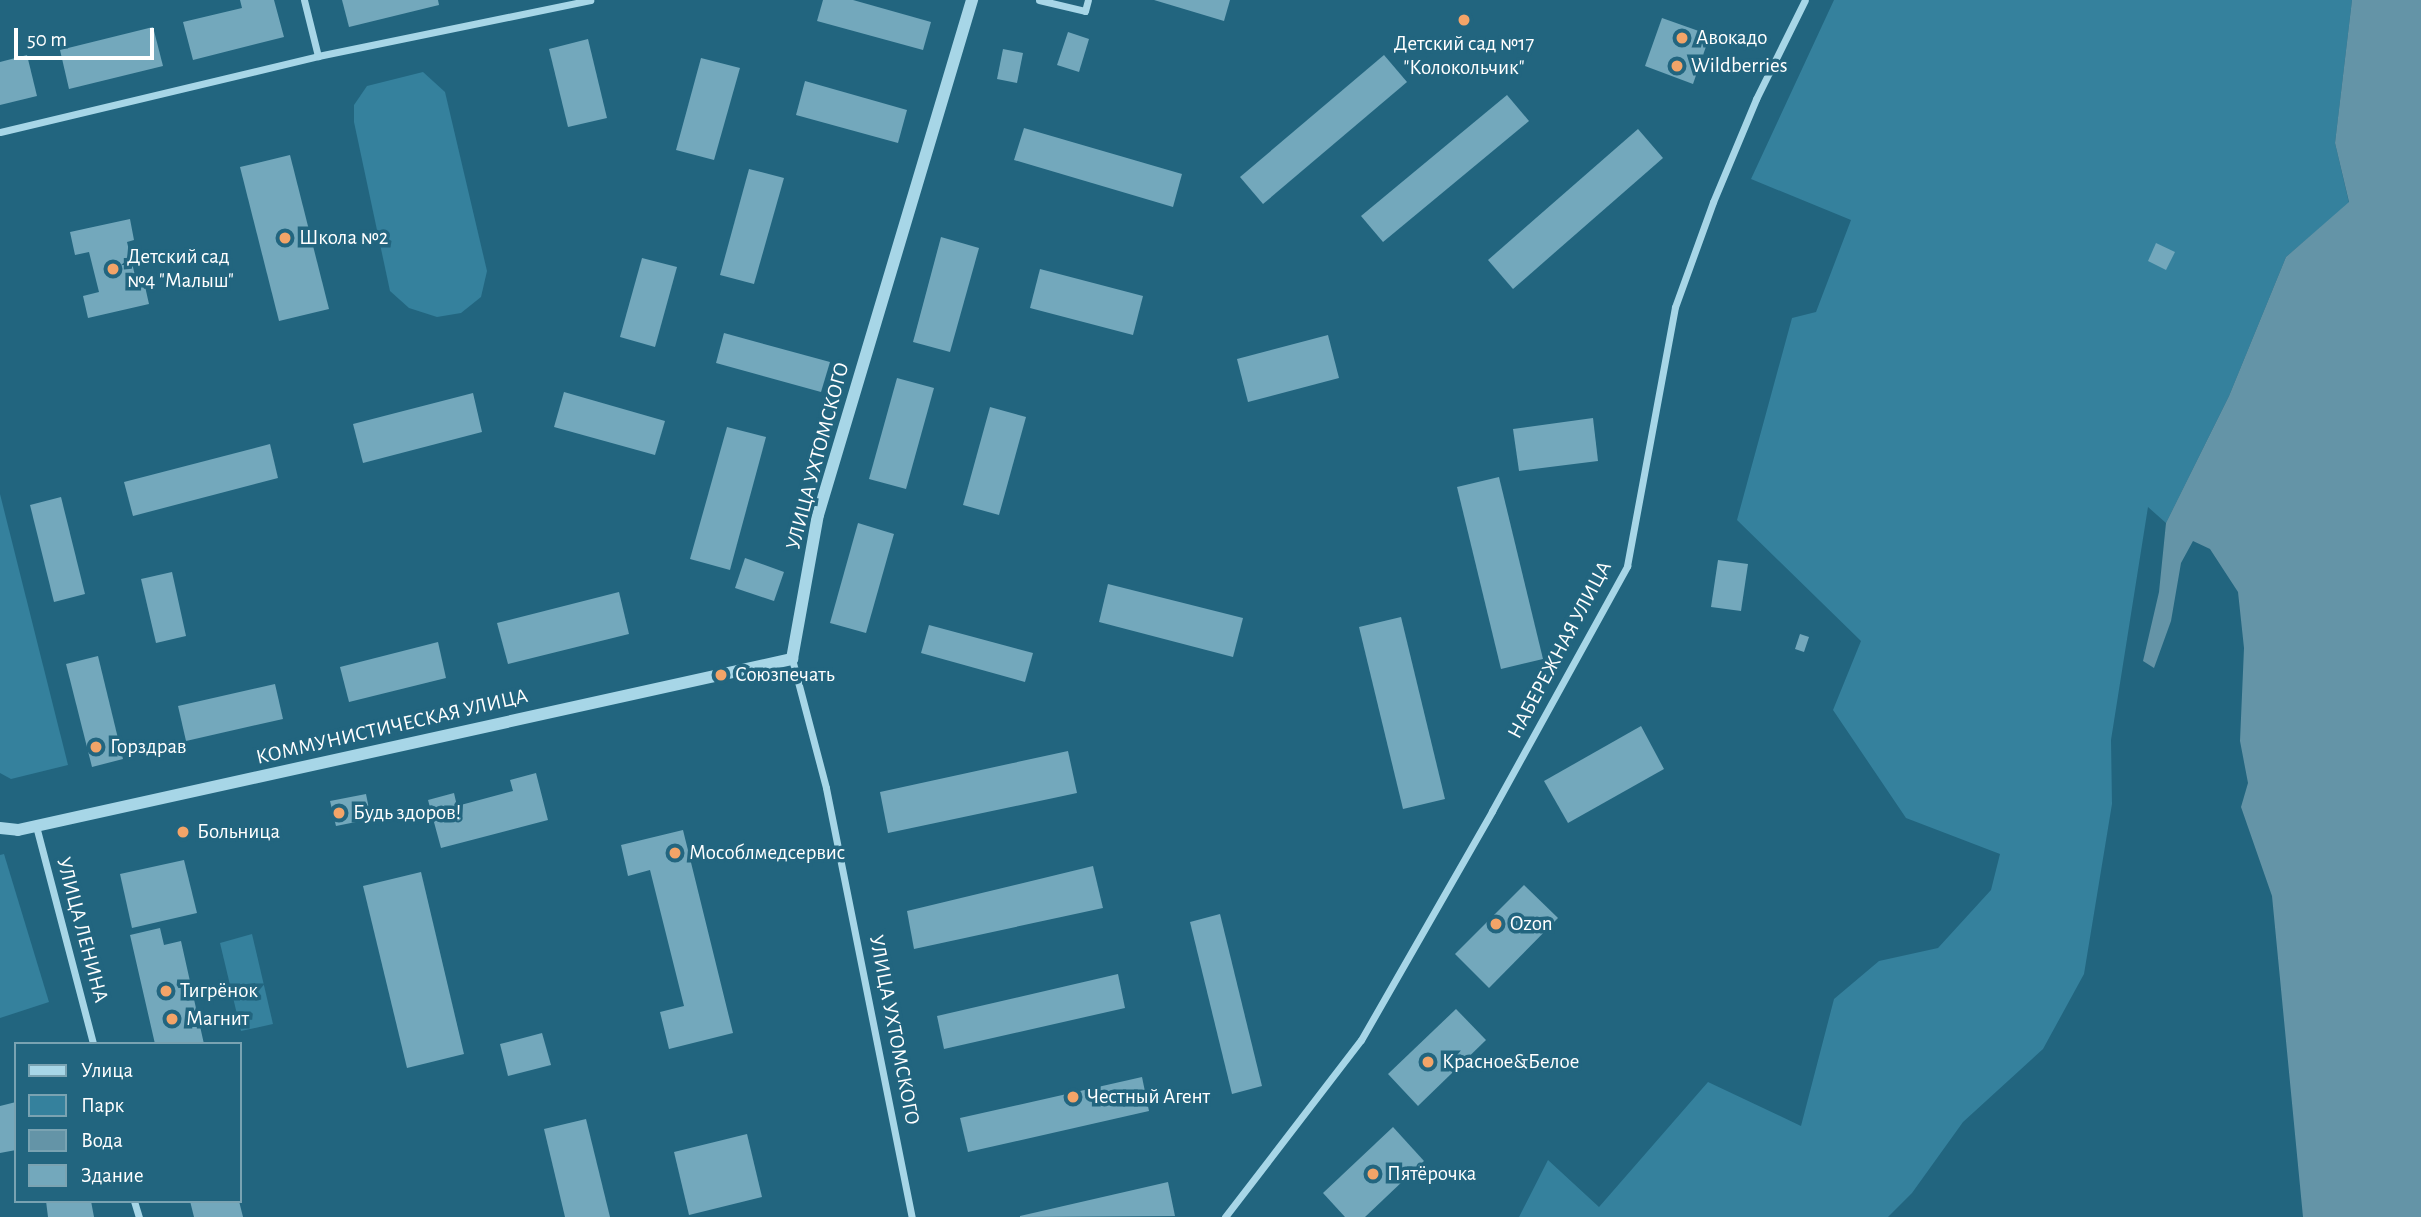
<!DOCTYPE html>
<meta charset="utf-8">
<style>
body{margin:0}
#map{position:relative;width:2421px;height:1217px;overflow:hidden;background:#22657f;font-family:"Alegreya Sans",sans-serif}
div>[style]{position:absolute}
.green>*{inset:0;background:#35819d}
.water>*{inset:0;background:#6494a7}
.building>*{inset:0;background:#73a8bc}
.minor>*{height:7px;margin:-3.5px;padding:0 3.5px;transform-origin:3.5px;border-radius:3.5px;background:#a7d6e7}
.tertiary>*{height:12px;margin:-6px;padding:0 6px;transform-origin:6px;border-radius:6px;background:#a7d6e7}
.dots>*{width:19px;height:19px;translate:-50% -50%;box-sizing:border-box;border:4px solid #22657f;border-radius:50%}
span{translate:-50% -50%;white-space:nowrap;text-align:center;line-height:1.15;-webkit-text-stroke:7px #22657f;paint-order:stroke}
.poi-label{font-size:21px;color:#fff}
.left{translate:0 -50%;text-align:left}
.street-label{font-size:21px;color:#fff}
.legend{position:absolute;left:14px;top:1042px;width:228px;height:161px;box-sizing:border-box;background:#22657f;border:2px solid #7aa3b2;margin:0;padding:9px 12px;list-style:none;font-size:21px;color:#fff}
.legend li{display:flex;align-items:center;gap:14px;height:35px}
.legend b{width:35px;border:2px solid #7aa3b2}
.scale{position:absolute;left:14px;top:28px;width:140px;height:32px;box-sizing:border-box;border:4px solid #fff;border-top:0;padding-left:9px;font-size:21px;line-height:24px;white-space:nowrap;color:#fff;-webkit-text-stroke:5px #22657f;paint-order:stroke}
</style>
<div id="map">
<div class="green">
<div style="clip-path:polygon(1834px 0,2352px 0,2335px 143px,2349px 203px,2286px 257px,2229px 396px,2166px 523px,2148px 507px,2111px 740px,2112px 804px,2084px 974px,2043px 1049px,1963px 1122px,1912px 1193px,1888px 1217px,1519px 1217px,1548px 1160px,1599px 1207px,1708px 1082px,1801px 1126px,1834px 999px,1879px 961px,1938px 948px,1991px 890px,2000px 854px,1906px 818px,1833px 710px,1861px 641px,1737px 520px,1792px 318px,1816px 312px,1851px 220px,1751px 179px)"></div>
<div style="clip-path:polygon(423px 72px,445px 92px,487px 271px,481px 297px,461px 313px,437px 317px,409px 308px,390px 291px,354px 122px,354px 105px,367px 86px)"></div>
<div style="clip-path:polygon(0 494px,68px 765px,11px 779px,0 773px)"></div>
<div style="clip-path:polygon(4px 854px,49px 1002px,0 1018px,0 855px)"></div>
<div style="clip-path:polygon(252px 934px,273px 1024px,241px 1031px,220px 943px)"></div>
</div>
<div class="water">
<div style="clip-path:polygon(2352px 0,2421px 0,2421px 1217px,2303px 1217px,2272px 896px,2241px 807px,2248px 783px,2240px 741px,2244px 648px,2238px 592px,2210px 549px,2193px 541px,2181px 563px,2171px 621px,2154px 668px,2143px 661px,2159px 592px,2166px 523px,2229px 396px,2286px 257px,2349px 202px,2335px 143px)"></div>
</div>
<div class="building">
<div style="clip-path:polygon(240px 0,274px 0,284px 37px,193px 60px,183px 22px,242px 8px)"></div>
<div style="clip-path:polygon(342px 0,438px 0,439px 5px,349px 27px)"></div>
<div style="clip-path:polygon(823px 0,853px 0,931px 22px,923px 50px,817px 21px)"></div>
<div style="clip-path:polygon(1154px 0,1230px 0,1224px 21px)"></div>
<div style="clip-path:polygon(1662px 18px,1710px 35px,1693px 84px,1645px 66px)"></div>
<div style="clip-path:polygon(153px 27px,163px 66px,69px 89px,60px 50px)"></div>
<div style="clip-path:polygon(1068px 32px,1089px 39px,1079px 72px,1057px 65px)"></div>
<div style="clip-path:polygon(588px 39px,607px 118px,568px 127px,549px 49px)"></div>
<div style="clip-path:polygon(1003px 49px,1023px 53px,1017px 83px,997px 79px)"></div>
<div style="clip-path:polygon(27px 55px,37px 96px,0 105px,0 62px)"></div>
<div style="clip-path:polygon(1384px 55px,1407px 82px,1263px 204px,1240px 177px)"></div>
<div style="clip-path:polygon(701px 58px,740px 68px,714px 160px,676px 150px)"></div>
<div style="clip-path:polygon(805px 81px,907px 110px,898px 143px,796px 115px)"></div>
<div style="clip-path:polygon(1507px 95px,1529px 121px,1383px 242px,1361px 216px)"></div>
<div style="clip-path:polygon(1024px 128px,1182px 174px,1173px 207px,1014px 160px)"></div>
<div style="clip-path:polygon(1638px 129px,1663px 158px,1513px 289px,1488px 260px)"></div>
<div style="clip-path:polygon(290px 155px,329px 309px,279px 321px,240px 167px)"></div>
<div style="clip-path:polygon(749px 169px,784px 178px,754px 284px,720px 275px)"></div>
<div style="clip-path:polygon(130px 219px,134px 240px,127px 242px,137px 284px,144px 282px,149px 304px,88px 318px,83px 296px,99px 292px,89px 252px,75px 255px,70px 232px)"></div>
<div style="clip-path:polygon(941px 237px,979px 248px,950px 352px,913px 342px)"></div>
<div style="clip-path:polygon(2156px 243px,2175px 252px,2166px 270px,2148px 261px)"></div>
<div style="clip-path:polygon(642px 258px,677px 267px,655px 347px,620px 337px)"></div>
<div style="clip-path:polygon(1040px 269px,1143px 296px,1133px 335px,1030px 308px)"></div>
<div style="clip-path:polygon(724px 333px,830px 362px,821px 392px,716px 363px)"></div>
<div style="clip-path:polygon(1328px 335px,1339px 378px,1248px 402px,1237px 359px)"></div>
<div style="clip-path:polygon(897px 378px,934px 388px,906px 489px,869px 479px)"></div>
<div style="clip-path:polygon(564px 392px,665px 421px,655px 455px,554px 427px)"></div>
<div style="clip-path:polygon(473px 393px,482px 432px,363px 463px,353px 424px)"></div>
<div style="clip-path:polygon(990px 407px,1026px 417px,999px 515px,963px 505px)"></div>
<div style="clip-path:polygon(1593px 418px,1598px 461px,1519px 471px,1513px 429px)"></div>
<div style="clip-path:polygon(727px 427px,766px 437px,730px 570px,690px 559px)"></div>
<div style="clip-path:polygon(270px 444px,278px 478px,133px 516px,124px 482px)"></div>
<div style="clip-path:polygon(1499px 477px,1543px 659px,1501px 669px,1457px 487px)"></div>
<div style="clip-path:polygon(61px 497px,85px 594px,54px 602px,30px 505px)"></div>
<div style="clip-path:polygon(858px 523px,894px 534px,866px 633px,830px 623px)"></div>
<div style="clip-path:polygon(745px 558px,784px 572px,774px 601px,735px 588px)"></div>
<div style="clip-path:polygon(1718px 560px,1748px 564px,1741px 611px,1711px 607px)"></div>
<div style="clip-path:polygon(172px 572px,186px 636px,156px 643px,141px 579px)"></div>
<div style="clip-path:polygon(1108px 584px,1243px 618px,1233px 657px,1099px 622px)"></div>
<div style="clip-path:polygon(619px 592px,629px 634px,508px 664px,497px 623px)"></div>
<div style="clip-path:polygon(1401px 617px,1445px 799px,1403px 809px,1359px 627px)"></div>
<div style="clip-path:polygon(929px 625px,1033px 653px,1025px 682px,921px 653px)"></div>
<div style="clip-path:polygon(1800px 634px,1809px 637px,1804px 652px,1795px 649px)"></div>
<div style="clip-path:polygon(438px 642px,446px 678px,349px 702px,340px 667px)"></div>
<div style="clip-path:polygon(98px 656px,123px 759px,92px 767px,66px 664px)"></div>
<div style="clip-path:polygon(275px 684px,283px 719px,186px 741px,178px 706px)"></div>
<div style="clip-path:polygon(1641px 726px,1664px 769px,1568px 823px,1544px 781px)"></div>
<div style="clip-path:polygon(1068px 751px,1077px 793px,888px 833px,880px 792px)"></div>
<div style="clip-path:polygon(536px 773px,548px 820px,441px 848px,428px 800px,454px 793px,457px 806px,513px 791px,510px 780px)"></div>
<div style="clip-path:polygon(366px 794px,371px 819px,336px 826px,330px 801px)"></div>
<div style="clip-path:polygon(683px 830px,733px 1033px,669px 1049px,660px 1012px,684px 1006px,650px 870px,628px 876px,621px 845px)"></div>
<div style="clip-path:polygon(184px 860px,197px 913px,132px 928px,120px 874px)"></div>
<div style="clip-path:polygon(1093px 866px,1103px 908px,914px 949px,907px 911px)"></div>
<div style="clip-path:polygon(421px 872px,464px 1054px,407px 1068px,363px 886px)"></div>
<div style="clip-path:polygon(1524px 885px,1558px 918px,1489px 988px,1455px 954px)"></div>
<div style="clip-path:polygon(1220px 914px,1262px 1086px,1232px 1094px,1190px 922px)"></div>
<div style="clip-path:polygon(160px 928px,164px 945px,181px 941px,204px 1044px,155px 1044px,130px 935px)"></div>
<div style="clip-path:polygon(1118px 974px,1125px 1008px,944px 1049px,937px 1016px)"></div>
<div style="clip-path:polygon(1456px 1009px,1486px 1040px,1418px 1106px,1388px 1074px)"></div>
<div style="clip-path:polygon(542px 1033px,551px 1065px,508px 1076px,500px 1044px)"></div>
<div style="clip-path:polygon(1142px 1077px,1149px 1111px,968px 1152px,960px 1118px)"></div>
<div style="clip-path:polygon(16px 1102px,16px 1150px,0 1153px,0 1106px)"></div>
<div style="clip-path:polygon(586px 1119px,610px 1217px,565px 1217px,544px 1129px)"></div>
<div style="clip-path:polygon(1393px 1127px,1424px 1161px,1365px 1217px,1345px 1217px,1323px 1193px)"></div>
<div style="clip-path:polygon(747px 1134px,762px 1197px,689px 1215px,674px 1152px)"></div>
<div style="clip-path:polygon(1168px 1182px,1175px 1216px,1020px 1217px,1020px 1216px)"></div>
<div style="clip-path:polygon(46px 1201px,91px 1201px,94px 1217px,48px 1217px)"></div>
<div style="clip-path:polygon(190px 1201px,239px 1201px,243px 1217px,194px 1217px)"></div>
</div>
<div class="minor">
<div style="left:304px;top:0;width:58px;rotate:76deg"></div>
<div style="left:318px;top:56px;width:278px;rotate:-11.6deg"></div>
<div style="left:1039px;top:0;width:47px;rotate:13.4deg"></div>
<div style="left:1085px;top:11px;width:11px;rotate:-75deg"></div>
<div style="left:0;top:132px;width:327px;rotate:-13.4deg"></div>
<div style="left:792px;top:659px;width:133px;rotate:75.2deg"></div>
<div style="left:826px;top:788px;width:438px;rotate:78.7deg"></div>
<div style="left:36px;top:826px;width:225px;rotate:75.3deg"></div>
<div style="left:134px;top:1201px;width:17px;rotate:73deg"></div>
<div style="left:1225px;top:1217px;width:223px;rotate:-52.5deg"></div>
<div style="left:1361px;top:1040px;width:264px;rotate:-60.2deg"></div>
<div style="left:1492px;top:811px;width:280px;rotate:-61.1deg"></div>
<div style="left:1627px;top:566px;width:263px;rotate:-79.5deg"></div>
<div style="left:1675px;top:307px;width:112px;rotate:-70.1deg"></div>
<div style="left:1713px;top:202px;width:112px;rotate:-67.3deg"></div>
<div style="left:1756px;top:99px;width:110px;rotate:-63.7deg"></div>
</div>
<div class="tertiary">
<div style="left:0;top:828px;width:18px;rotate:6deg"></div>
<div style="left:18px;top:830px;width:793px;rotate:-12.46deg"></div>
<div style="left:792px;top:659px;width:146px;rotate:-79.8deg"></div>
<div style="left:818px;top:515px;width:538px;rotate:-73.35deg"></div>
</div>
<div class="dots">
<div style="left:1464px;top:20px;background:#f3a468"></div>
<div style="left:1682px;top:38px;background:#f3a468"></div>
<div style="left:1677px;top:66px;background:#f3a468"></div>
<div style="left:285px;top:238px;background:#f3a468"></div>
<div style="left:113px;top:269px;background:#f3a468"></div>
<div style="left:721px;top:675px;background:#f3a468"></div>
<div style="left:96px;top:747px;background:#f3a468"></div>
<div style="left:339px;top:813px;background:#f3a468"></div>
<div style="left:183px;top:832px;background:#f3a468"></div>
<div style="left:675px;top:853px;background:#f3a468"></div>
<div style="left:1496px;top:924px;background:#f3a468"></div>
<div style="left:166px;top:991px;background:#f3a468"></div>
<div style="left:172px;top:1019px;background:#f3a468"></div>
<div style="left:1428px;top:1062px;background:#f3a468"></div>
<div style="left:1073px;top:1097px;background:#f3a468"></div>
<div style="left:1373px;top:1174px;background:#f3a468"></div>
</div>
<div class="poi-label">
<span class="left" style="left:1696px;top:38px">Авокадо</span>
<span style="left:1464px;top:56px">Детский сад №17<br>"Колокольчик"</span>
<span class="left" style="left:1691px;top:66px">Wildberries</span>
<span class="left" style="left:299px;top:238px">Школа №2</span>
<span class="left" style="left:127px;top:269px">Детский сад<br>№4 "Малыш"</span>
<span class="left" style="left:735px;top:675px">Союзпечать</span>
<span class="left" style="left:110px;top:747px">Горздрав</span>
<span class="left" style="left:353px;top:813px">Будь здоров!</span>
<span class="left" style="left:197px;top:832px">Больница</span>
<span class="left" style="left:689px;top:853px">Мособлмедсервис</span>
<span class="left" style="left:1510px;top:924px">Ozon</span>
<span class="left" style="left:180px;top:991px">Тигрёнок</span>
<span class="left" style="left:186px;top:1019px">Магнит</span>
<span class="left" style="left:1442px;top:1062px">Красное&amp;Белое</span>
<span class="left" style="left:1087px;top:1097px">Честный Агент</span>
<span class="left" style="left:1387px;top:1174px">Пятёрочка</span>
</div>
<div class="street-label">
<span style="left:818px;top:456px;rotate:-75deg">УЛИЦА УХТОМСКОГО</span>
<span style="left:1560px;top:650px;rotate:-62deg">НАБЕРЕЖНАЯ УЛИЦА</span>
<span style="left:392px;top:727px;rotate:-13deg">КОММУНИСТИЧЕСКАЯ УЛИЦА</span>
<span style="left:82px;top:930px;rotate:75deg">УЛИЦА ЛЕНИНА</span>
<span style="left:894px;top:1030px;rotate:79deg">УЛИЦА УХТОМСКОГО</span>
</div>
<ul class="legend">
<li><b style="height:9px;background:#a7d6e7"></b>Улица</li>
<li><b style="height:19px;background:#35819d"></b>Парк</li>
<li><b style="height:19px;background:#6494a7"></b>Вода</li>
<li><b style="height:19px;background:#73a8bc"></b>Здание</li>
</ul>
<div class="scale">50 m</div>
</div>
